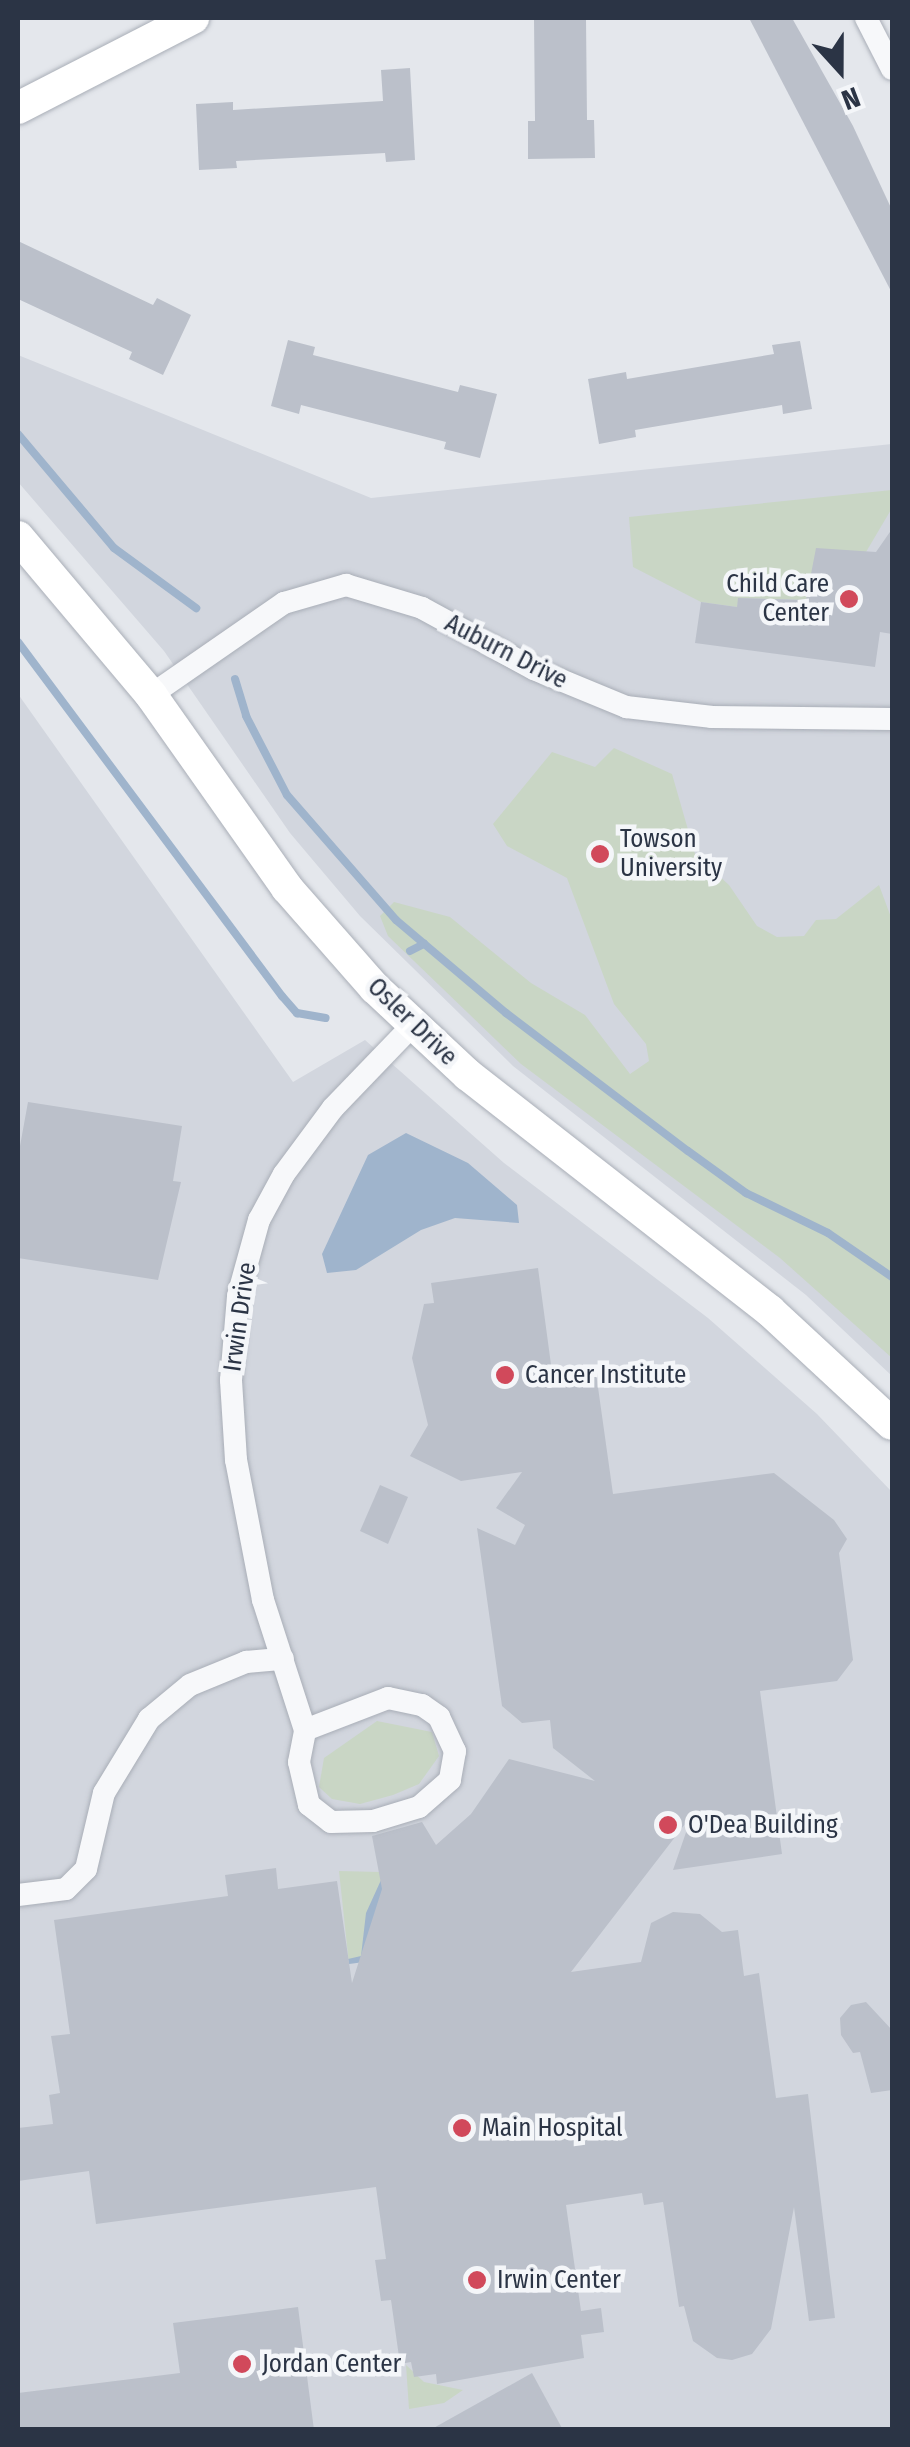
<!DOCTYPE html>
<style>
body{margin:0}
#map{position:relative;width:910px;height:2447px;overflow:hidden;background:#e4e7ec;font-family:"Fira Sans Condensed",sans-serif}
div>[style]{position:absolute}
.built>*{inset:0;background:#d2d6de}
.green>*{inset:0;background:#c9d6c5}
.water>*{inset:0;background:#9fb4cc}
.stream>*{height:8px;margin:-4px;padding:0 4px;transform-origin:4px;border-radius:4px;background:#9fb4cc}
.building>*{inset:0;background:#bbc0ca}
.roads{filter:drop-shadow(0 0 2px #a9aeb7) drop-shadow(0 0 2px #a9aeb7)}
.street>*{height:22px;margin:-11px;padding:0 11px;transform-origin:11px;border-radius:11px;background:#f7f8fa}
.secondary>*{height:32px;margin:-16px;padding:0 16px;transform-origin:16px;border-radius:16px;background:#fff}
.dots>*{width:28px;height:28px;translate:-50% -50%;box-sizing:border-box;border:5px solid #f4f6f9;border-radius:50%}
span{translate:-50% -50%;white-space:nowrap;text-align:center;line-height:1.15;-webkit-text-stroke:9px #f4f6f9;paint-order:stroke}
.poi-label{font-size:25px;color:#2b3445}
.right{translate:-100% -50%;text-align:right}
.left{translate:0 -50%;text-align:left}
.street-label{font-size:25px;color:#2b3445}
.frame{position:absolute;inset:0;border:20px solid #2b3445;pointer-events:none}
.north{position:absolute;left:790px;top:20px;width:100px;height:100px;-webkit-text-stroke:8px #f4f6f9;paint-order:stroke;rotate:159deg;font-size:28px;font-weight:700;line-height:40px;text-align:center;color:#2b3445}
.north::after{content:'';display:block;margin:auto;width:35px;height:45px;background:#2b3445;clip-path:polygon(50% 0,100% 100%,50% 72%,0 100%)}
</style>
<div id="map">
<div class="built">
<div style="clip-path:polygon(18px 355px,371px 498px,892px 444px,892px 1376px,806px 1295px,513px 1066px,360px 916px,290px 833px,164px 651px,18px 482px)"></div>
<div style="clip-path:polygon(18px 694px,293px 1082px,365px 1040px,504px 1163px,708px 1318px,817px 1414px,892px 1492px,892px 2429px,18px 2429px)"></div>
</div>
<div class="green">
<div style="clip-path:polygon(892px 490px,892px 508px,866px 552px,806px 600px,739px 598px,737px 607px,701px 602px,633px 567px,629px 517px)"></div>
<div style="clip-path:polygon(614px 748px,672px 774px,695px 854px,729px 885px,757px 926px,777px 937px,804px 936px,816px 920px,836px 919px,879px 885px,892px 920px,892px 1358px,780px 1258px,521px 1064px,388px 936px,380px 916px,394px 902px,450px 917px,531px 983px,585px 1015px,630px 1074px,649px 1061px,646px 1044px,614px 1004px,567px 878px,507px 846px,493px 824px,552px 752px,595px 767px)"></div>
<div style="clip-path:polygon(377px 1721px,432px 1732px,439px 1756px,419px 1784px,393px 1795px,360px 1804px,332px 1799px,319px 1787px,324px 1758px)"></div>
<div style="clip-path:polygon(339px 1871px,380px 1872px,381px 1880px,372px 1951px,349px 1964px)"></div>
<div style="clip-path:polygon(406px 2365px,424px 2382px,463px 2390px,444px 2403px,409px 2409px)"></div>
</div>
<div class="water">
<div style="clip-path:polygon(406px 1133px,468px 1163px,517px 1205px,519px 1223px,455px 1218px,421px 1230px,356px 1270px,327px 1273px,322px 1254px,368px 1155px)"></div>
<div style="clip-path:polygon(381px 1880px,390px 1885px,372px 1922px,372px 1961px,349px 1964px,348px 1959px,361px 1956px,366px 1913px)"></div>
</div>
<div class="stream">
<div style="left:18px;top:434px;width:149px;rotate:49.9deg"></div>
<div style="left:114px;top:548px;width:102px;rotate:36.2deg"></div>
<div style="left:18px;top:642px;width:442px;rotate:53.3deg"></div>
<div style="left:282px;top:996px;width:23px;rotate:49deg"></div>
<div style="left:297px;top:1013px;width:29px;rotate:10deg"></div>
<div style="left:235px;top:679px;width:39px;rotate:73deg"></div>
<div style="left:246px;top:716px;width:89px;rotate:62.6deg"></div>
<div style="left:287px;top:795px;width:166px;rotate:48.9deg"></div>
<div style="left:396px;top:920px;width:144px;rotate:40.2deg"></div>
<div style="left:506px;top:1013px;width:228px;rotate:37.2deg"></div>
<div style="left:688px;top:1151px;width:72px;rotate:35.9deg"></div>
<div style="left:746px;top:1193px;width:91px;rotate:26deg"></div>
<div style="left:828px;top:1233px;width:78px;rotate:34.5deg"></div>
<div style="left:410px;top:951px;width:16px;rotate:-27deg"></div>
</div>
<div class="building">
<div style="clip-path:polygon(534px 18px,586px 18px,587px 120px,594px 120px,595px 158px,528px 159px,528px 121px,535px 121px)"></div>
<div style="clip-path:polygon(749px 18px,792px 18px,853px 126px,892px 210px,892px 293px)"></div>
<div style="clip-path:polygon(410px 68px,415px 160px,386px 162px,385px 153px,236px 161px,237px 168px,199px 170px,196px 104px,233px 102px,233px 110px,383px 101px,381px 70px)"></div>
<div style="clip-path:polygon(18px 241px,153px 305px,157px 298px,191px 315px,163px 375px,129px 359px,132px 352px,18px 299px)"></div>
<div style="clip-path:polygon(288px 340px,315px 347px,313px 355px,458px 392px,460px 385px,497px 394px,480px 458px,444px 449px,446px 442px,301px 405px,299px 414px,271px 406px)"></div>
<div style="clip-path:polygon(800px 341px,812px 409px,783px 414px,782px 405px,635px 430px,636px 437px,599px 444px,588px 379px,626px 372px,627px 379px,774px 354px,772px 345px)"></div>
<div style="clip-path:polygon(892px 529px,892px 634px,880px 632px,875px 667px,695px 643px,701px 602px,737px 607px,738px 598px,806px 600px,816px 548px,876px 552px)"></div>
<div style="clip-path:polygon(28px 1102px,182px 1126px,173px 1181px,181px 1182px,158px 1280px,18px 1258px,18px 1157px)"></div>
<div style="clip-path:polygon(538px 1268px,552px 1372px,595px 1366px,613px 1494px,774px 1473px,834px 1520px,847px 1539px,839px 1553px,853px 1660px,837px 1681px,760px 1691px,782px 1854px,673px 1870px,692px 1815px,571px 1972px,641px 1962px,651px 1923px,673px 1912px,700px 1914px,722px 1932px,738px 1930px,744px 1976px,759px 1973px,776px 2098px,808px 2094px,835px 2318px,809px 2321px,794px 2207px,771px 2329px,752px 2354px,732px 2360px,717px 2358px,693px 2341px,684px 2306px,679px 2307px,663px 2202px,644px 2205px,642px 2193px,566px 2205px,581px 2311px,601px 2308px,604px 2332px,581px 2335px,584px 2358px,437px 2384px,436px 2374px,414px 2377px,411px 2362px,400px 2364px,391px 2300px,381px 2301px,375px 2260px,386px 2259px,376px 2187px,96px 2224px,89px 2171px,18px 2181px,18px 2128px,53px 2124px,49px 2095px,60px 2093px,51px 2036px,70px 2034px,54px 1920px,228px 1896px,225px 1875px,276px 1868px,278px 1889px,337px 1881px,352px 1983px,382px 1889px,372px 1836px,422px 1822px,436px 1845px,471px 1814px,509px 1759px,595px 1781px,553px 1748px,550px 1720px,522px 1723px,502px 1706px,477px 1528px,515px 1545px,525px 1525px,496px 1508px,522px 1472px,461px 1481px,410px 1456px,428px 1425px,412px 1358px,424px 1304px,434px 1303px,431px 1283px)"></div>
<div style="clip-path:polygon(380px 1485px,408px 1497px,388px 1544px,360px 1531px)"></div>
<div style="clip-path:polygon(866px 2002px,892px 2030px,892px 2090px,871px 2093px,860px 2052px,853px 2053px,841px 2035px,840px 2018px,851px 2005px)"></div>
<div style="clip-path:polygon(298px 2307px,314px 2430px,18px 2430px,18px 2393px,180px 2373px,173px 2323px)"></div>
<div style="clip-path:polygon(532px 2373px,563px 2430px,430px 2430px)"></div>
</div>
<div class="roads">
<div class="street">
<div style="left:866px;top:18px;width:57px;rotate:63deg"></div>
<div style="left:151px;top:695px;width:162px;rotate:-34.7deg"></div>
<div style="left:284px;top:603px;width:65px;rotate:-16.2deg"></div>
<div style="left:346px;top:585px;width:79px;rotate:16.8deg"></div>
<div style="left:422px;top:608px;width:128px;rotate:28.6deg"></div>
<div style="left:534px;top:669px;width:100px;rotate:22.4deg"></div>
<div style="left:626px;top:707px;width:87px;rotate:6.6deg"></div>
<div style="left:712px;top:717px;width:180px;rotate:0.6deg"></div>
<div style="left:388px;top:1698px;width:35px;rotate:12deg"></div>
<div style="left:422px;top:1705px;width:21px;rotate:35deg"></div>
<div style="left:439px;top:1717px;width:38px;rotate:65deg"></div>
<div style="left:455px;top:1751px;width:29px;rotate:100deg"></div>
<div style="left:450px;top:1780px;width:41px;rotate:138.9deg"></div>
<div style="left:419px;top:1807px;width:48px;rotate:163.1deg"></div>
<div style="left:373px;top:1821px;width:42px;rotate:178.6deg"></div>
<div style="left:331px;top:1822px;width:28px;rotate:-142deg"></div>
<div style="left:309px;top:1805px;width:44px;rotate:-103.1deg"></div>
<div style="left:299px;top:1762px;width:33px;rotate:-79deg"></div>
<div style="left:305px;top:1730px;width:89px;rotate:-21.1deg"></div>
<div style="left:305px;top:1730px;width:137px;rotate:-107.9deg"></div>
<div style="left:263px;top:1600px;width:143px;rotate:-100.9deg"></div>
<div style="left:236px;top:1460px;width:80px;rotate:-93.6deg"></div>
<div style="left:231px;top:1380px;width:84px;rotate:-85.2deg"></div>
<div style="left:238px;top:1296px;width:79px;rotate:-74.6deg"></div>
<div style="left:259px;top:1220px;width:52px;rotate:-61.5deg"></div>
<div style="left:284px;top:1174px;width:82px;rotate:-53.4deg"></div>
<div style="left:333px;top:1108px;width:115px;rotate:-46.1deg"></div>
<div style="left:18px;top:1895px;width:48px;rotate:-7.1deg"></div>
<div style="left:66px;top:1889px;width:28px;rotate:-45deg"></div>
<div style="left:86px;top:1869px;width:78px;rotate:-76.7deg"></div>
<div style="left:104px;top:1793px;width:87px;rotate:-58.7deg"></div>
<div style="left:149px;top:1719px;width:53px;rotate:-39.7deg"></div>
<div style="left:190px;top:1685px;width:61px;rotate:-22.3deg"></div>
<div style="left:246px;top:1662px;width:37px;rotate:-5deg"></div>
</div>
<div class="secondary">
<div style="left:18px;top:108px;width:197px;rotate:-27.2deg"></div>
<div style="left:18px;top:537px;width:207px;rotate:49.9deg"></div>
<div style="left:151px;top:695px;width:236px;rotate:54.8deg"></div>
<div style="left:287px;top:888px;width:133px;rotate:48.7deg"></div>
<div style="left:375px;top:988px;width:127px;rotate:43.1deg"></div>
<div style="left:468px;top:1075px;width:383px;rotate:38deg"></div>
<div style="left:770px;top:1311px;width:166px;rotate:42.8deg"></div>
</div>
</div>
<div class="dots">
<div style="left:849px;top:599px;background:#d1495b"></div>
<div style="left:600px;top:854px;background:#d1495b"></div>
<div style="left:505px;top:1375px;background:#d1495b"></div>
<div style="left:668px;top:1825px;background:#d1495b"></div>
<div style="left:462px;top:2128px;background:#d1495b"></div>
<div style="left:477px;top:2280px;background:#d1495b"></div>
<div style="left:242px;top:2364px;background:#d1495b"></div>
</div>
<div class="poi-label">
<span class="right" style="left:829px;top:599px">Child Care<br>Center</span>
<span class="left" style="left:620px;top:854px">Towson<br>University</span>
<span class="left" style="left:525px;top:1375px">Cancer Institute</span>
<span class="left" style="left:688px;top:1825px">O'Dea Building</span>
<span class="left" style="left:482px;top:2128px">Main Hospital</span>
<span class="left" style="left:497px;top:2280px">Irwin Center</span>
<span class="left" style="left:262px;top:2364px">Jordan Center</span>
</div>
<div class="street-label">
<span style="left:506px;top:652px;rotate:27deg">Auburn Drive</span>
<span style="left:412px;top:1022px;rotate:44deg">Osler Drive</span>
<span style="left:240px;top:1317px;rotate:-82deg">Irwin Drive</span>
</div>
<div class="frame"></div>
<div class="north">N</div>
</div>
